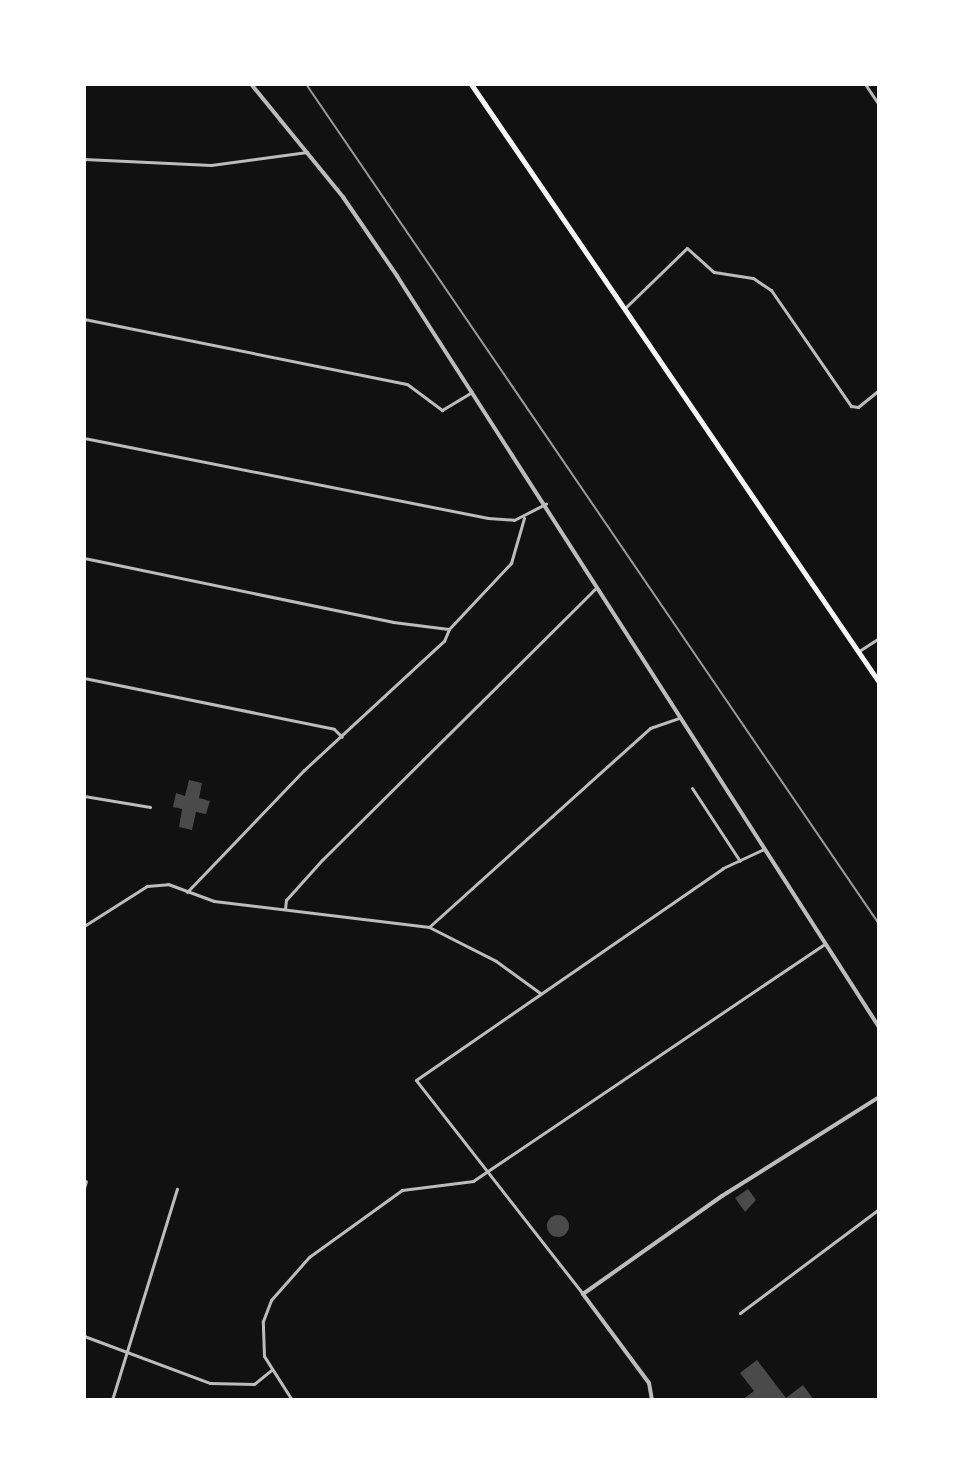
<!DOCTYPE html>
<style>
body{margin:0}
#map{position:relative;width:963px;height:1484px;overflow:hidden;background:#111;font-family:Inter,sans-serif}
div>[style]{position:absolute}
.building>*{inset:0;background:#4a4a4a}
.round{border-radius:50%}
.minor>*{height:3px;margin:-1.5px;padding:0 1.5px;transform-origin:1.5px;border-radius:1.5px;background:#bcbcbc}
.tertiary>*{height:4px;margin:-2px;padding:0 2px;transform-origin:2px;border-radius:2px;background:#bcbcbc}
.primary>*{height:5px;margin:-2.5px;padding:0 2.5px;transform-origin:2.5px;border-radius:2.5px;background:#f5f5f5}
.rail>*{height:2px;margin:-1px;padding:0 1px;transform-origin:1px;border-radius:1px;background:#9a9a9a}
span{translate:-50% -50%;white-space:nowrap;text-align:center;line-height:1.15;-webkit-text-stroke:8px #fff;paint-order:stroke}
.frame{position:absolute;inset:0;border:86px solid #fff;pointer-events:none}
</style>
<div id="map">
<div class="building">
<div style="clip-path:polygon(189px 780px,202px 783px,199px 798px,210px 801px,206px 814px,196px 812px,192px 830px,179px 827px,182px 809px,173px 807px,176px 793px,185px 796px)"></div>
<div style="clip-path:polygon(748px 1189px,756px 1200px,745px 1212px,735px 1198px)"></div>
<div class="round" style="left:547px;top:1215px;width:22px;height:22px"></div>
<div style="clip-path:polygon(757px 1360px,786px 1398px,803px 1385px,814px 1400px,742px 1400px,754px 1391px,740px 1373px)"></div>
</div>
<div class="minor">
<div style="left:865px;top:84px;width:25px;rotate:56deg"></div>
<div style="left:84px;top:159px;width:127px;rotate:2.7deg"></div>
<div style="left:211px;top:165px;width:97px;rotate:-7.7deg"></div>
<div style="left:625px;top:308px;width:86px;rotate:-44.1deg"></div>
<div style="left:687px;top:248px;width:36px;rotate:42deg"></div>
<div style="left:714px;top:272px;width:39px;rotate:9deg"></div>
<div style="left:753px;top:278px;width:22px;rotate:34deg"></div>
<div style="left:771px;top:290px;width:141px;rotate:55.4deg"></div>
<div style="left:851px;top:406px;width:7px;rotate:8deg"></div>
<div style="left:858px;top:407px;width:27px;rotate:-39deg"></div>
<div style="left:84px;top:319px;width:329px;rotate:11.4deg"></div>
<div style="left:407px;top:384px;width:44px;rotate:36.6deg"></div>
<div style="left:442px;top:410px;width:35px;rotate:-31deg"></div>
<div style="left:84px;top:438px;width:412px;rotate:11.2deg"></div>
<div style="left:488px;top:518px;width:26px;rotate:4deg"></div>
<div style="left:514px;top:520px;width:36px;rotate:-27deg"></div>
<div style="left:84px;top:558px;width:316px;rotate:11.7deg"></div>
<div style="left:393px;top:622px;width:56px;rotate:7.1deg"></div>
<div style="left:859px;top:651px;width:24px;rotate:-33deg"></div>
<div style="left:84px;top:678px;width:255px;rotate:11.5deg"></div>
<div style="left:334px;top:729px;width:11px;rotate:45deg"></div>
<div style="left:692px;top:788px;width:87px;rotate:56.7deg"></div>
<div style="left:84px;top:796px;width:67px;rotate:9.5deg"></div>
<div style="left:187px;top:892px;width:169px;rotate:-46.2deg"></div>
<div style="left:304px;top:770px;width:190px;rotate:-42.7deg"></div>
<div style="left:444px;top:641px;width:13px;rotate:-67deg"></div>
<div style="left:449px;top:629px;width:91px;rotate:-46.8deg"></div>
<div style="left:511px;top:563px;width:47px;rotate:-73.9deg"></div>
<div style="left:285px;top:909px;width:9px;rotate:-84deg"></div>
<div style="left:286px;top:900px;width:54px;rotate:-48deg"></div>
<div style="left:322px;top:860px;width:386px;rotate:-44.8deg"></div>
<div style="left:84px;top:926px;width:75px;rotate:-32.4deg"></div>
<div style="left:147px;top:886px;width:21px;rotate:-5deg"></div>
<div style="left:168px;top:884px;width:49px;rotate:20.3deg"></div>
<div style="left:214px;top:901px;width:217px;rotate:6.9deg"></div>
<div style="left:429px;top:927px;width:75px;rotate:26.9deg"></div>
<div style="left:496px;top:961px;width:54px;rotate:36deg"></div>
<div style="left:429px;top:927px;width:297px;rotate:-42deg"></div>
<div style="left:650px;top:728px;width:31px;rotate:-19deg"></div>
<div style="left:84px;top:1188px;width:7px;rotate:-74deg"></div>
<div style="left:583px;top:1294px;width:271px;rotate:-128deg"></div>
<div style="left:416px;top:1080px;width:373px;rotate:-34.6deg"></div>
<div style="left:723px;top:868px;width:45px;rotate:-24.9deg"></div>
<div style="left:740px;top:1313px;width:174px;rotate:-36.8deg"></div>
<div style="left:84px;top:1336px;width:134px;rotate:20.5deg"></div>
<div style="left:210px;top:1383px;width:44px;rotate:1.3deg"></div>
<div style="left:254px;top:1384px;width:22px;rotate:-39deg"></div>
<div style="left:112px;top:1400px;width:221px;rotate:-72.9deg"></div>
<div style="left:292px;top:1400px;width:52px;rotate:-122.5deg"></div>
<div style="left:264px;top:1356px;width:35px;rotate:-92deg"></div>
<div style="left:263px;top:1321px;width:22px;rotate:-69deg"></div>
<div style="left:271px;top:1300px;width:57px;rotate:-48.5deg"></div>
<div style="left:309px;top:1257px;width:115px;rotate:-35.8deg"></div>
<div style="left:402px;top:1190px;width:72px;rotate:-7.2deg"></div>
<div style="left:473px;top:1181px;width:424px;rotate:-34deg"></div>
</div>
<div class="tertiary">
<div style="left:251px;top:84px;width:146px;rotate:50.8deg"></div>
<div style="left:343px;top:197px;width:96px;rotate:55.6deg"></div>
<div style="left:397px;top:276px;width:892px;rotate:57.31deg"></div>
<div style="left:652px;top:1400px;width:17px;rotate:-100deg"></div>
<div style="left:649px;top:1383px;width:111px;rotate:-126.6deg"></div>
<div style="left:583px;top:1294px;width:170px;rotate:-35.2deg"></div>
<div style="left:722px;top:1196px;width:186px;rotate:-32.2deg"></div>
</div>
<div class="primary">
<div style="left:471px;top:84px;width:724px;rotate:55.7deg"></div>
</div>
<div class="rail">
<div style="left:306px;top:84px;width:1017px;rotate:55.7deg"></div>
</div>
<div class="frame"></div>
</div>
